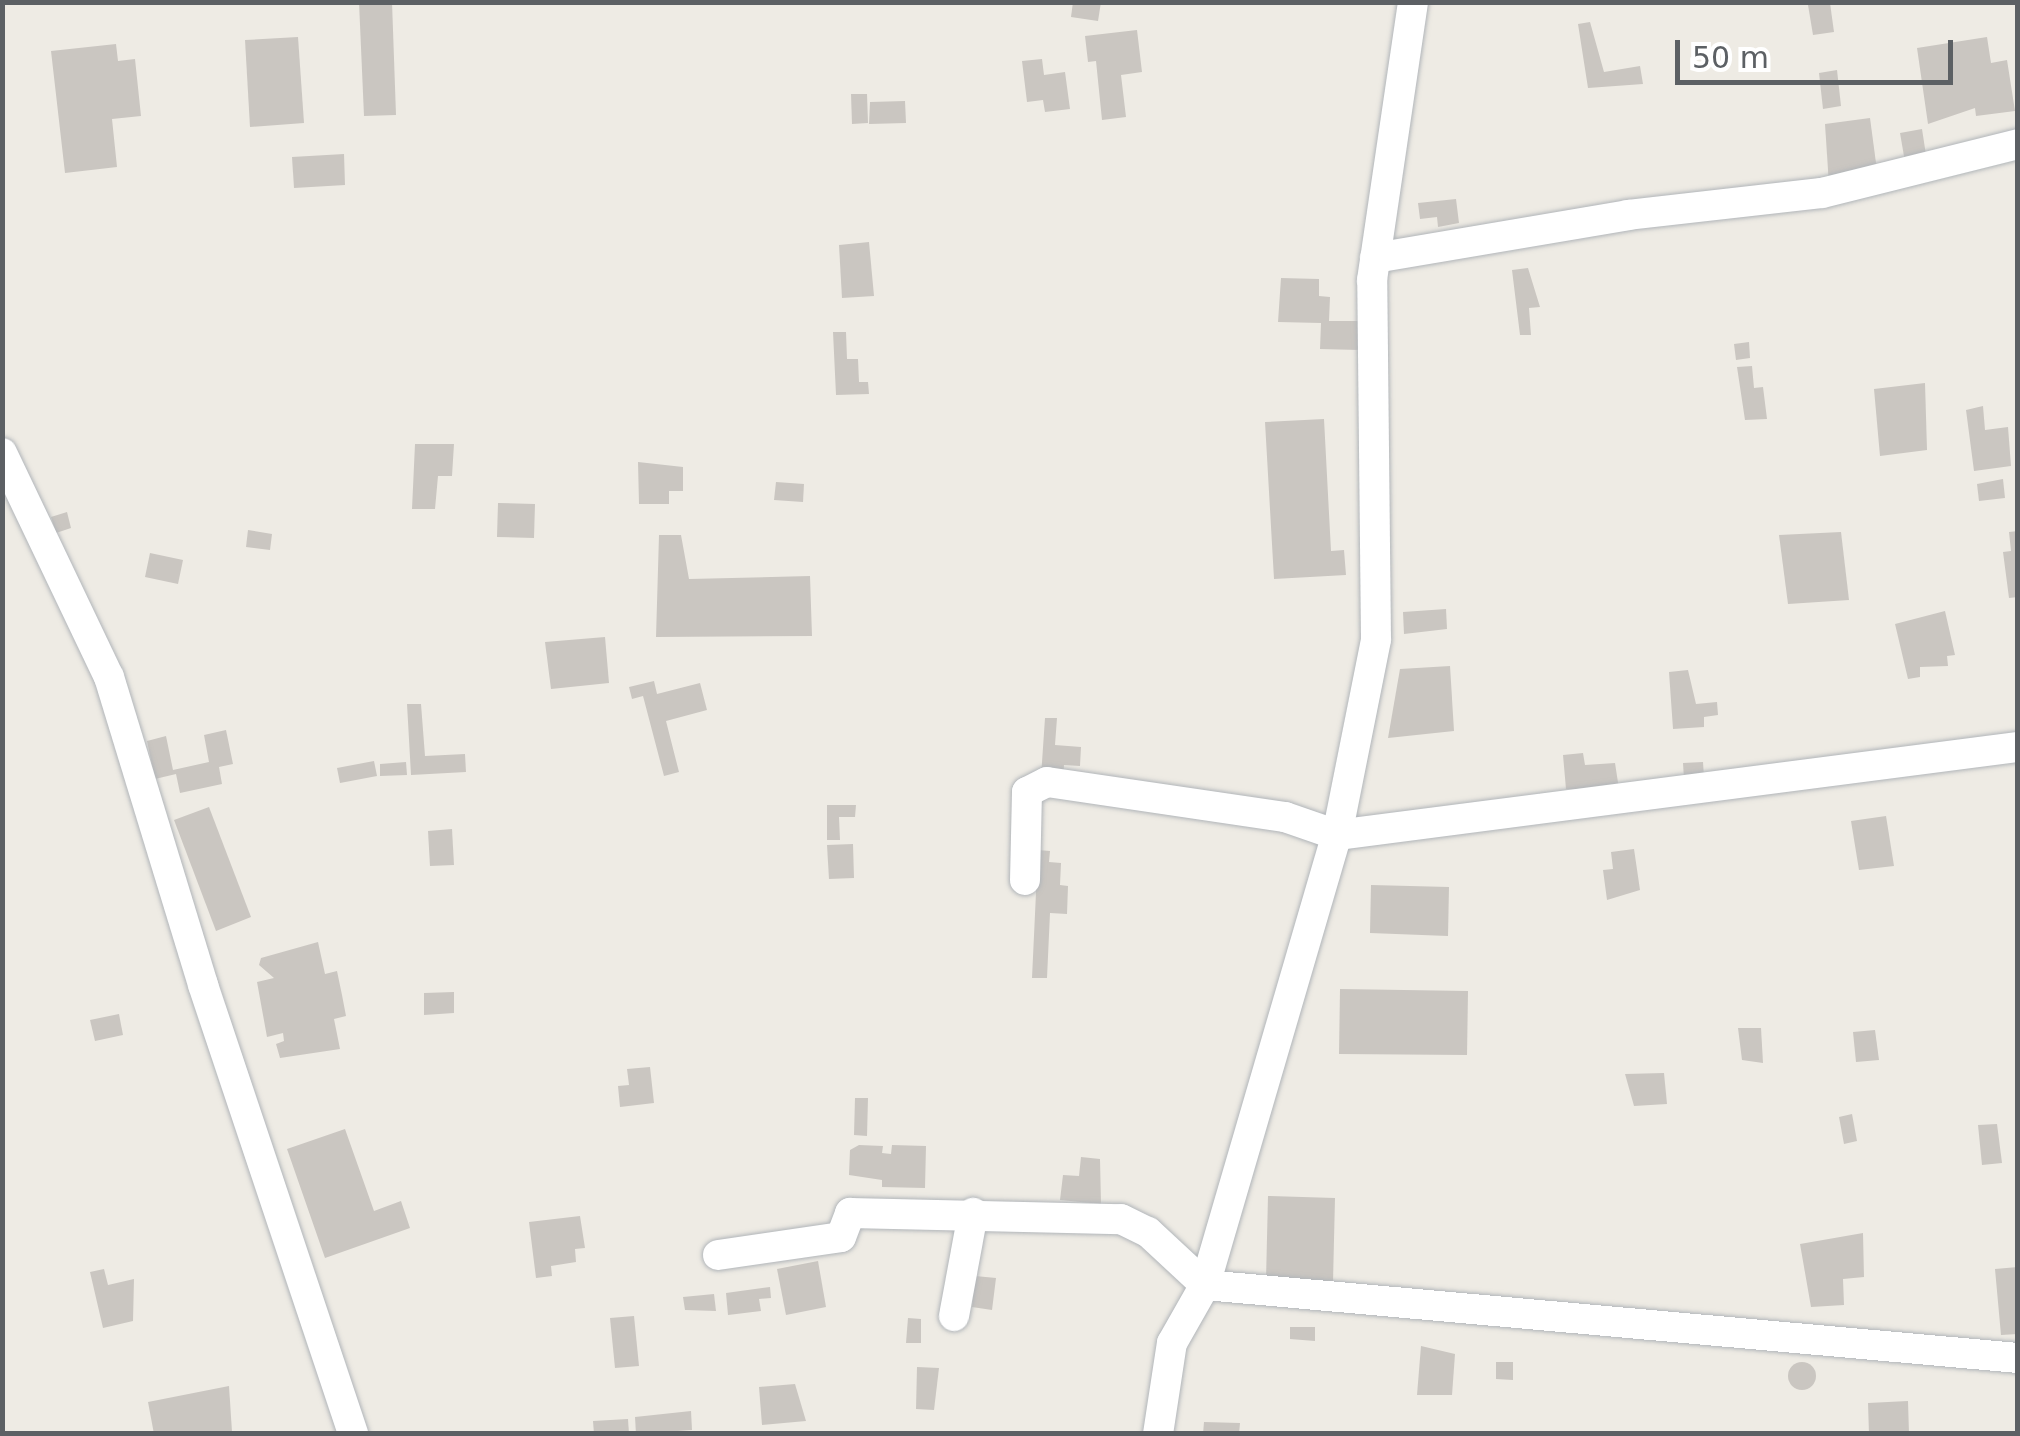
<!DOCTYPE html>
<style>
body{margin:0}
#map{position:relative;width:2020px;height:1436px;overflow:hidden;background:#eeebe4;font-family:"DejaVu Sans",sans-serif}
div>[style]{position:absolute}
.building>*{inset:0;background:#cac6c1}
.round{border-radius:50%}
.roads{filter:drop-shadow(0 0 2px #b1b5b9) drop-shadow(0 0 2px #b1b5b9)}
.minor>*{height:30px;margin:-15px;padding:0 15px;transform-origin:15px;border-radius:15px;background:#fff}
span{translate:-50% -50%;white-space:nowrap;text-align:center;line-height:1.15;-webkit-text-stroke:8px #fff;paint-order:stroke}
.frame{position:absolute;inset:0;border:5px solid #5c6064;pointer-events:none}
.scale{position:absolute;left:1675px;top:40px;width:278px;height:45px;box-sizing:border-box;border:5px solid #5c6064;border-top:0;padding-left:12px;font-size:30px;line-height:35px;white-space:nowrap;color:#5c6064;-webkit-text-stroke:8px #fff;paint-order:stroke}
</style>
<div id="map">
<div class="building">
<div style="clip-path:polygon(359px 2px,392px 2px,396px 115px,364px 116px)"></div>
<div style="clip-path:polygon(1073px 2px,1101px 2px,1098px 21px,1071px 17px)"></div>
<div style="clip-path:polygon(1830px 3px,1834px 32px,1813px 35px,1808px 5px)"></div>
<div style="clip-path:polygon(1590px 22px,1604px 72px,1640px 66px,1643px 84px,1588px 88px,1578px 24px)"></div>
<div style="clip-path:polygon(1137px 30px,1142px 72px,1121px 75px,1126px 117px,1102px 120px,1096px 61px,1088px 62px,1085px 36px)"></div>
<div style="clip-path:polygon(298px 37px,304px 123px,250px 127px,245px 40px)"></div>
<div style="clip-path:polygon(1987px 37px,1991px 63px,2007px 60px,2015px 111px,1976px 116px,1975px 108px,1928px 124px,1917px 48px)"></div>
<div style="clip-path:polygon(116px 44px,118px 61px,135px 59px,141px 116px,112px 119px,117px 167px,65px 173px,51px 51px)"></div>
<div style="clip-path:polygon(1042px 59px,1044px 75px,1065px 72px,1070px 109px,1045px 112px,1043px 100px,1027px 102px,1022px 61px)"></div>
<div style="clip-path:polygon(1837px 70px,1841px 106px,1823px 109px,1819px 73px)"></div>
<div style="clip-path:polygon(851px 94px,867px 94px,868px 123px,852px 124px)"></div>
<div style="clip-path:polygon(905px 101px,906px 123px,869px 124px,870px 102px)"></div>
<div style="clip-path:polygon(1870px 118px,1878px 178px,1829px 185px,1825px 124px)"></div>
<div style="clip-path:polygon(1922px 129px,1930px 181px,1909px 185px,1900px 133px)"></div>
<div style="clip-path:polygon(344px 154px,345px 185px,294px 188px,292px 157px)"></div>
<div style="clip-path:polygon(1456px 199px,1459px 223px,1438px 227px,1437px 217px,1420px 219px,1418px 203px)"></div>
<div style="clip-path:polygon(869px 242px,874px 296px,842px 298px,839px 245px)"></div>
<div style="clip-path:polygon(1528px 268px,1540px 307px,1529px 308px,1531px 335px,1520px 335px,1512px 270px)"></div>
<div style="clip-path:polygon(1281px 278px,1319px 279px,1319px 296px,1330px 297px,1329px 321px,1359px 321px,1359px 350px,1320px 349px,1321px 323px,1278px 322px)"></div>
<div style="clip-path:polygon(833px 332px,846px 332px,847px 359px,858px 359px,859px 382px,868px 382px,869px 394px,836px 395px)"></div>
<div style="clip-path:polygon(1749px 342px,1750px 358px,1736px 360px,1734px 344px)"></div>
<div style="clip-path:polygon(1752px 366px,1754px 388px,1763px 387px,1767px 419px,1745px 420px,1737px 367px)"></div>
<div style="clip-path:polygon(1925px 383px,1927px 450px,1880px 456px,1874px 389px)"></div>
<div style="clip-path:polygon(1983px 406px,1985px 430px,2008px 427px,2011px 466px,1974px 471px,1966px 410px)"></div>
<div style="clip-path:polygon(1324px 419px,1331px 551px,1344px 550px,1346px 575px,1274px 579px,1265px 422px)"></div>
<div style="clip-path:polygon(415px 444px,454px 444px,452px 476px,438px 476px,435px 509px,412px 509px)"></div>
<div style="clip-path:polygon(638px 462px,683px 467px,683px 491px,669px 491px,669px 504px,639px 504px)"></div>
<div style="clip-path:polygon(2003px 479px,2005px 498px,1979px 501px,1977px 484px)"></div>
<div style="clip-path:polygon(776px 482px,804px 484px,803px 502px,774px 500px)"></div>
<div style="clip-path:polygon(498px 503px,535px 504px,534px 538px,497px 537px)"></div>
<div style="clip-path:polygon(67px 512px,71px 528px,56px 533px,51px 517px)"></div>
<div style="clip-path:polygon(248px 530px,272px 534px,270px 550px,246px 547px)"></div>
<div style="clip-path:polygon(2018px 531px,2018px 597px,2009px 598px,2003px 552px,2011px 551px,2009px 532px)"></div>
<div style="clip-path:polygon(1841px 532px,1849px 600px,1788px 604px,1779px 535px)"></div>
<div style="clip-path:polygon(659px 535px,681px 535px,689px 579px,810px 576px,812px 636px,656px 637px)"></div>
<div style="clip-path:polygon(150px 553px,183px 560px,178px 584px,145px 577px)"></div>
<div style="clip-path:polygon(1446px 609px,1447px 629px,1404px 634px,1403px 612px)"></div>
<div style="clip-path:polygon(1945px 611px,1955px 655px,1947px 656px,1948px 666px,1920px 667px,1920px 677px,1908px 679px,1895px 624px)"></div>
<div style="clip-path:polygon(605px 637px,609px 683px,551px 689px,545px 642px)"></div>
<div style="clip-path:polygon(1450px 666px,1454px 731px,1388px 738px,1400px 669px)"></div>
<div style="clip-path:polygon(1688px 670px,1696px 704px,1717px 702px,1718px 715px,1704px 717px,1704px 727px,1673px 729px,1669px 672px)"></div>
<div style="clip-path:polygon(654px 681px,657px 694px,700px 683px,707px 710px,666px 721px,679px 772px,664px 776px,643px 696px,632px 699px,629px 687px)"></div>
<div style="clip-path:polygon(407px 704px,421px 704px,425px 756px,465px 754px,466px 772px,411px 775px)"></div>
<div style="clip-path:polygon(1045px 718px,1057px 718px,1055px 745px,1081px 747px,1080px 766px,1064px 765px,1063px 779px,1041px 777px)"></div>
<div style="clip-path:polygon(226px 730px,233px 764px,219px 767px,222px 784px,180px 793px,176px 774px,155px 779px,147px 741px,166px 736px,173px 770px,209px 762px,204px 735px)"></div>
<div style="clip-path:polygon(1583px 753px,1585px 765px,1615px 763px,1619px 789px,1566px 789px,1563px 755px)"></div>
<div style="clip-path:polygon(374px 761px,377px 776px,340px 783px,337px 768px)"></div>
<div style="clip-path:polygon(406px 762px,407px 775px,380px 776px,380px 764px)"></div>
<div style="clip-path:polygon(1703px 762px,1705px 794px,1685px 795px,1683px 763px)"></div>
<div style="clip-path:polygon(827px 805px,856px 805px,855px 817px,839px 817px,840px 840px,827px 840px)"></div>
<div style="clip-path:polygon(209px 807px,251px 917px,216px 931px,174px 820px)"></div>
<div style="clip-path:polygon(1886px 816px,1894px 866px,1859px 870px,1851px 821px)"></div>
<div style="clip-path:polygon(452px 829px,454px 865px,430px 866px,428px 831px)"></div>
<div style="clip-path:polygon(853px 844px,854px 878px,829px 879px,827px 845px)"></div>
<div style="clip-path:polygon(1634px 849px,1640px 890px,1607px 900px,1603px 870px,1613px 869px,1611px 852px)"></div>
<div style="clip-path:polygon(1038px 850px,1050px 851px,1049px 862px,1061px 863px,1060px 885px,1068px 886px,1067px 914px,1050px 913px,1047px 978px,1032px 978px)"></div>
<div style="clip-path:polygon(1371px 885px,1449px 887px,1448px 936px,1370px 933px)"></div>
<div style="clip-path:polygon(318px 942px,325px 974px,337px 971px,342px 995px,346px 1016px,334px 1019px,340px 1049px,280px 1058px,276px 1044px,284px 1041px,283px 1033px,267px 1037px,257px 982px,274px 978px,259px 965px,261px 958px)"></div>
<div style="clip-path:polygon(1340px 989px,1468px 991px,1467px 1055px,1339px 1054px)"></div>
<div style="clip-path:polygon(454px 992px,454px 1013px,424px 1015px,424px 993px)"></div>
<div style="clip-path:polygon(119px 1014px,123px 1035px,95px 1041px,90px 1020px)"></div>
<div style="clip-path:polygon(1738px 1028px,1761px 1028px,1763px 1063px,1742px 1060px)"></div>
<div style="clip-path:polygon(1875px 1030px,1879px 1060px,1856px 1062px,1853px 1032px)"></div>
<div style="clip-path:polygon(650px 1067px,654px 1103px,620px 1107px,618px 1086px,629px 1085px,627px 1069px)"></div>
<div style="clip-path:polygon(1664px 1073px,1667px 1104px,1634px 1106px,1625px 1074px)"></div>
<div style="clip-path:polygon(855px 1098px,868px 1098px,867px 1136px,854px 1135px)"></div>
<div style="clip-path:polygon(1852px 1114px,1857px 1141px,1844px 1144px,1839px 1117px)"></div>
<div style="clip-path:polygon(1997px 1124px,2002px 1163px,1982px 1165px,1978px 1125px)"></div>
<div style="clip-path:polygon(345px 1129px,374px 1211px,401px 1201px,410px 1228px,325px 1258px,287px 1149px)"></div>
<div style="clip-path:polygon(859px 1145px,883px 1146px,882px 1153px,891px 1154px,892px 1145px,926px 1146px,925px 1188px,882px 1187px,882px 1180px,849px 1175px,850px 1150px)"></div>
<div style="clip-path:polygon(1081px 1157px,1100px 1159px,1101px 1204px,1060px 1200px,1063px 1175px,1079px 1176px)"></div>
<div style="clip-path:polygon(1268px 1196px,1335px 1198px,1333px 1282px,1266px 1280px)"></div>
<div style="clip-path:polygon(580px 1216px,585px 1248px,575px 1249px,576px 1262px,551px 1266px,552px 1276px,536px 1278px,529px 1222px)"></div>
<div style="clip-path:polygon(1863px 1233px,1864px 1277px,1843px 1279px,1844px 1305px,1811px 1307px,1800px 1244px)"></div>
<div style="clip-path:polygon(818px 1261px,826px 1307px,786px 1315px,777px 1269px)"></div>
<div style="clip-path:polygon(2018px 1267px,2018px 1334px,2001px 1335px,1995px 1269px)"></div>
<div style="clip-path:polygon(104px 1269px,108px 1285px,134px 1279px,133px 1321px,103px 1328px,90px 1272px)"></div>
<div style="clip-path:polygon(975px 1276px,996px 1278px,992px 1310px,972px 1307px)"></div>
<div style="clip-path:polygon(770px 1287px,771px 1298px,759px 1299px,761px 1311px,728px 1315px,726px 1293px)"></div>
<div style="clip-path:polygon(714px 1294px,716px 1311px,685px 1310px,683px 1297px)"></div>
<div style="clip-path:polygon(634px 1316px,639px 1366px,615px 1368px,610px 1318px)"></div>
<div style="clip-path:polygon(908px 1318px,921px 1319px,921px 1343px,906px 1343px)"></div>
<div style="clip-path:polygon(1290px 1327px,1315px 1327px,1315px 1341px,1290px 1339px)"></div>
<div style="clip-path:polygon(1421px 1346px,1455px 1354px,1452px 1395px,1417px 1395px)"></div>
<div class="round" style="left:1788px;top:1362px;width:28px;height:28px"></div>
<div style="clip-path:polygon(1496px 1362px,1513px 1362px,1513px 1380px,1496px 1379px)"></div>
<div style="clip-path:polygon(917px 1367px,939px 1368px,934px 1410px,916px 1409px)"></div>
<div style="clip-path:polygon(795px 1384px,806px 1421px,762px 1425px,759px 1387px)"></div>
<div style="clip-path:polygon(229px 1386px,232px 1432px,154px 1434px,148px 1402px)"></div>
<div style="clip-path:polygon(1908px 1401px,1909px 1434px,1869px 1434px,1868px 1403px)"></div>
<div style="clip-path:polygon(691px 1411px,692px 1430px,636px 1434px,635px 1417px)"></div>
<div style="clip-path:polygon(628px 1419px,629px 1434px,594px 1434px,593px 1421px)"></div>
<div style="clip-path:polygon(1204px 1422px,1240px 1423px,1239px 1434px,1203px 1434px)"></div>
</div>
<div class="roads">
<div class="minor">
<div style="left:1375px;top:258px;width:257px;rotate:-9.6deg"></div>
<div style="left:1628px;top:215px;width:195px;rotate:-6.5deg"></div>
<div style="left:1822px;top:193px;width:202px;rotate:-14deg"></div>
<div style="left:2px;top:453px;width:248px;rotate:64.5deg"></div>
<div style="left:109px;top:677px;width:322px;rotate:73deg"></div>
<div style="left:203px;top:985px;width:473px;rotate:71.5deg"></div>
<div style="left:1025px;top:880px;width:88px;rotate:-88.7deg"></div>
<div style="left:1027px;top:792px;width:22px;rotate:-27deg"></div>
<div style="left:1047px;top:782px;width:241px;rotate:8.4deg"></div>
<div style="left:1285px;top:817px;width:55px;rotate:19.1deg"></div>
<div style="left:1337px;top:835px;width:687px;rotate:-7.36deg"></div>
<div style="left:718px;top:1255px;width:124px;rotate:-8.3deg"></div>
<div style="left:841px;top:1237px;width:26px;rotate:-69deg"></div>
<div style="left:850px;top:1213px;width:271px;rotate:1.3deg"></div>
<div style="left:1121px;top:1219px;width:30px;rotate:26deg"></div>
<div style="left:1148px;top:1232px;width:78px;rotate:42.9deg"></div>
<div style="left:1205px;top:1285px;width:816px;rotate:5.13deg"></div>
<div style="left:954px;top:1316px;width:105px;rotate:-79.5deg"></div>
<div style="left:1158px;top:1434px;width:92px;rotate:-81.3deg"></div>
<div style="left:1172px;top:1343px;width:67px;rotate:-60.4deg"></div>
<div style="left:1205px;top:1285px;width:469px;rotate:-73.7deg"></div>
<div style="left:1337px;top:835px;width:199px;rotate:-78.7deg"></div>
<div style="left:1376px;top:640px;width:360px;rotate:-90.6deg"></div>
<div style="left:1372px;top:280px;width:281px;rotate:-81.6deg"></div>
</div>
</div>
<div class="frame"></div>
<div class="scale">50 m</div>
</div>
